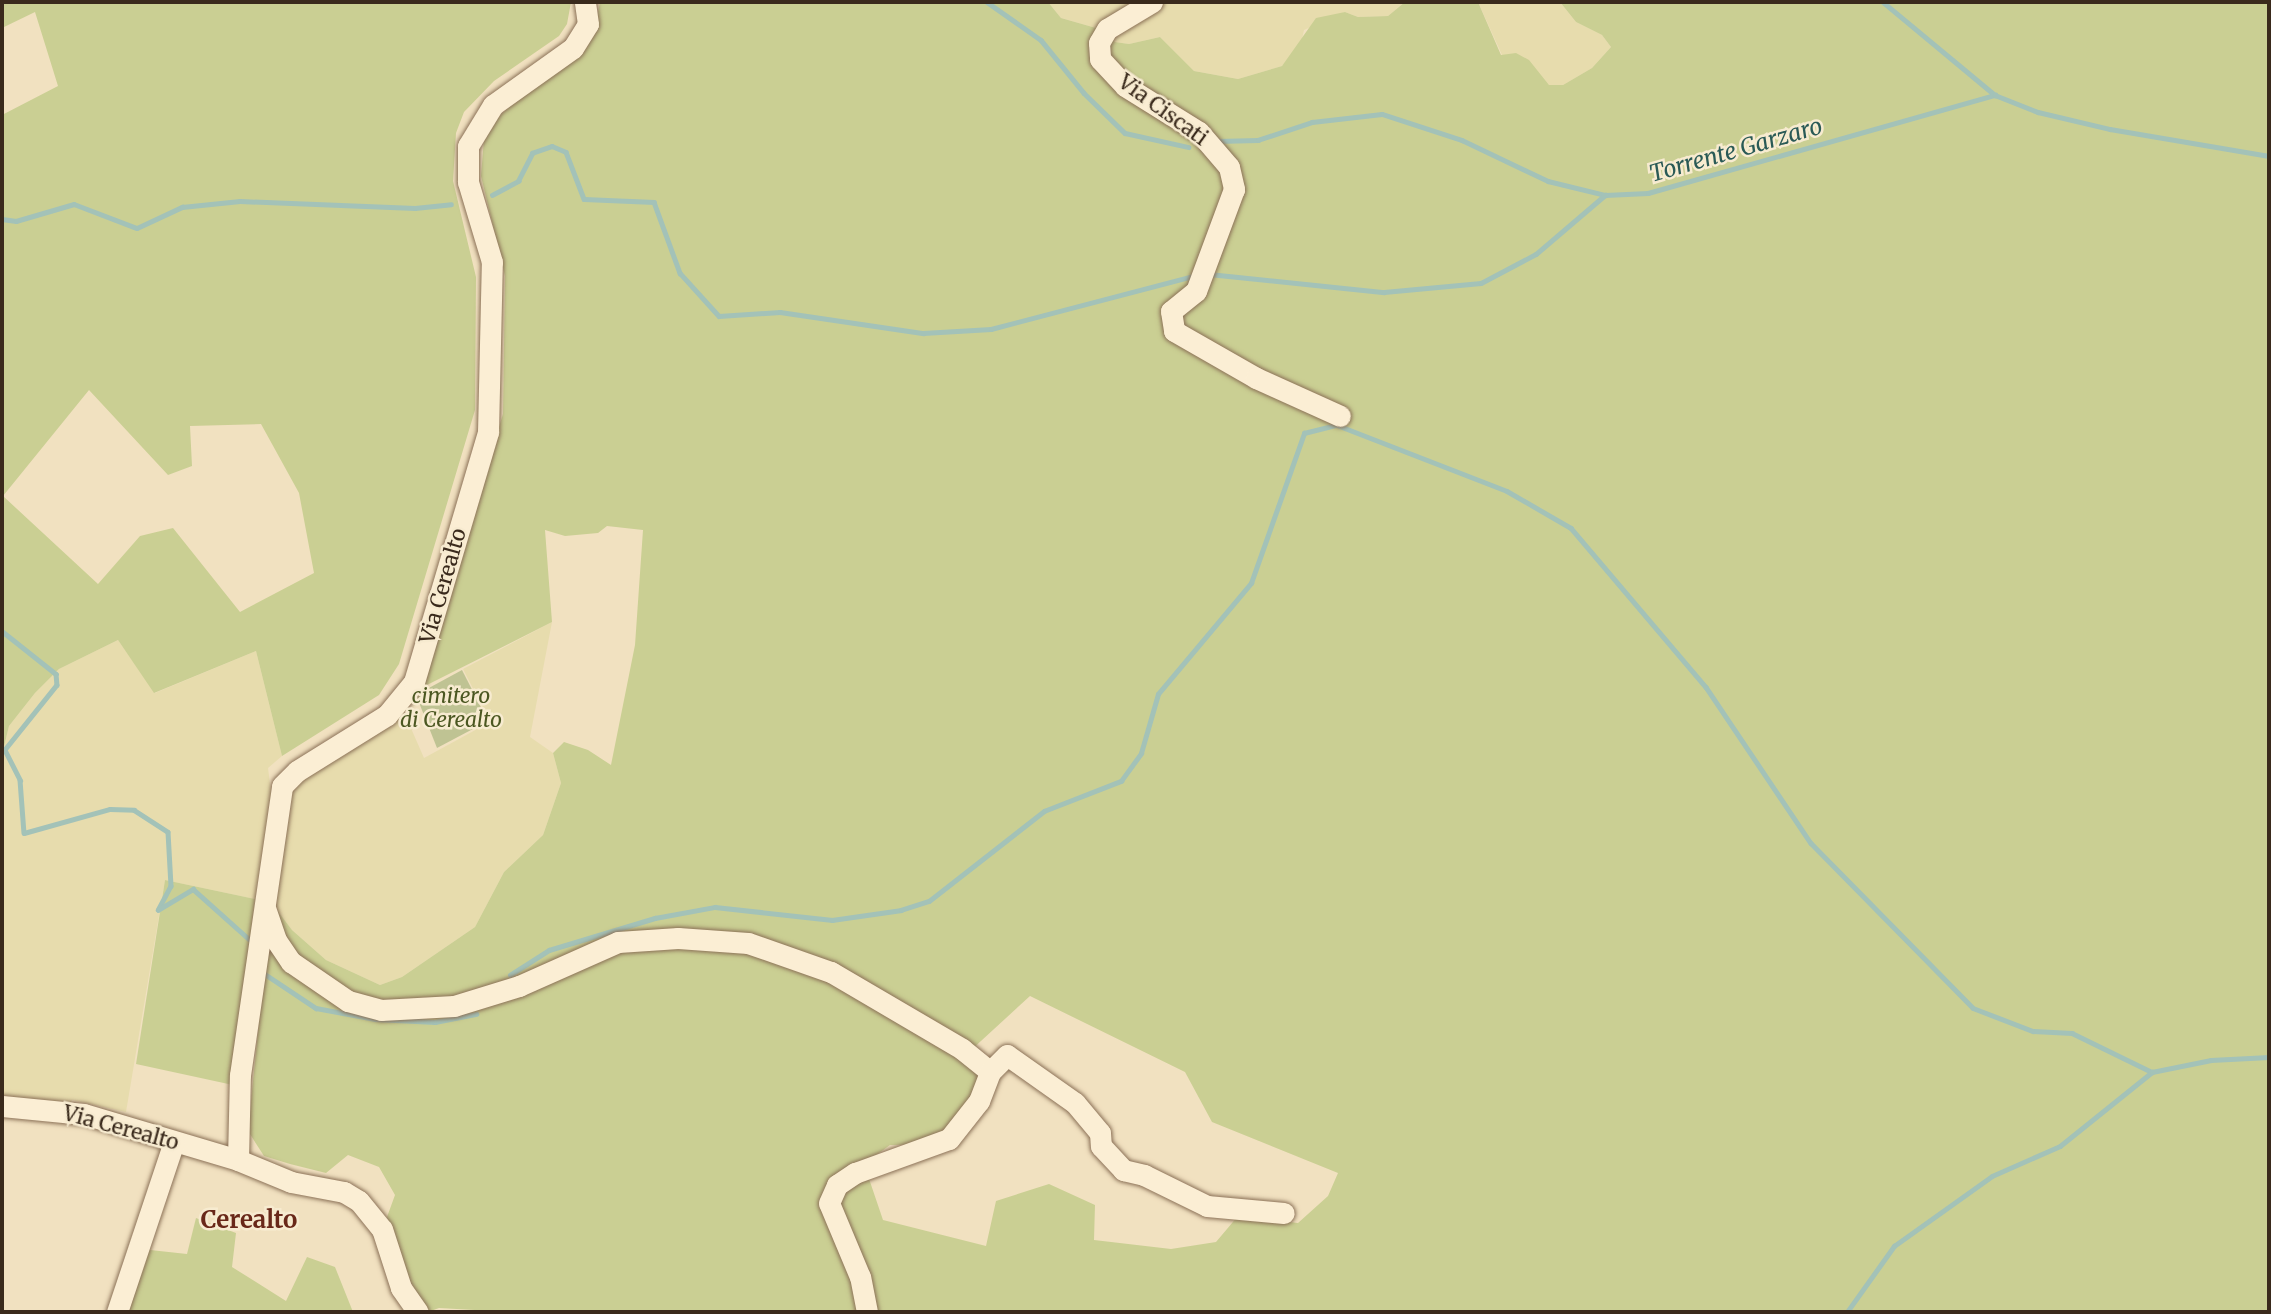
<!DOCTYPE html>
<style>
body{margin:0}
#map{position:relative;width:2271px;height:1314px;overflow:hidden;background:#f1e1c0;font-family:Merriweather,serif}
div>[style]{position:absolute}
.farmland>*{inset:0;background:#e7dcad}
.green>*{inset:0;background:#cacf93}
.cemetery>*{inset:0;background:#bfc393}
.stream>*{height:4.5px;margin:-2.25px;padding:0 2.25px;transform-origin:2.25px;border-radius:2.25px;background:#a3c2b8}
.roads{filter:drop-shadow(0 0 2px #8b7157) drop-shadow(0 0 2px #8b7157)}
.minor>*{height:21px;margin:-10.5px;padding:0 10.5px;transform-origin:10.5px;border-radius:10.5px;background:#fbeed4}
span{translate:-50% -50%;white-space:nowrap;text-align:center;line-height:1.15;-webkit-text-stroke:5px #f7ebd0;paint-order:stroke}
.street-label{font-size:21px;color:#3a2a1c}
.park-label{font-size:21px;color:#4b5721;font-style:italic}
.water-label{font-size:23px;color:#2a5a56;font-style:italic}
.quarter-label{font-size:24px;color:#692819;font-weight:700}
.frame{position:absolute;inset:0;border:4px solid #3a2a1c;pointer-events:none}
</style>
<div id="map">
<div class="farmland">
<div style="clip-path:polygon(1048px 2px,1405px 2px,1388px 16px,1358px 17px,1345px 12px,1304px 30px,1301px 44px,1282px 66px,1238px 79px,1194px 71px,1160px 37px,1129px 44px,1115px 42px,1103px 30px,1061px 18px)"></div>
<div style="clip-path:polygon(1478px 2px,1560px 2px,1576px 22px,1602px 35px,1611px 47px,1592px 68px,1563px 85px,1549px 85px,1502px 55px)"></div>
<div style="clip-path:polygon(552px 622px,530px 737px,553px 753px,561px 783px,543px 835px,504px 872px,475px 927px,402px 977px,380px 985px,326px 960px,292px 930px,271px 902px,289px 789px,403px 710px,424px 758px,490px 722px,463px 669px)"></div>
<div style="clip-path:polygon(118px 640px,155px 693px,256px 651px,282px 756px,268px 768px,272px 800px,255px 899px,165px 880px,126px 1112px,72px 1100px,67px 1112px,2px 1098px,2px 755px,9px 726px,35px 693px,59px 669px)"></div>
</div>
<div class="green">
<div style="clip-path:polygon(evenodd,2px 2px,571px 2px,567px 24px,559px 36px,494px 81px,464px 112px,456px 133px,453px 181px,476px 277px,475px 410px,399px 664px,379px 695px,282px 756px,256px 651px,154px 693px,118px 640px,59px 669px,35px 693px,9px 726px,2px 755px,2px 115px,58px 86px,35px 12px,2px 28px,2px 2px,89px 390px,168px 475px,192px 466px,190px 426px,261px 424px,299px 493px,314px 573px,240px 612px,173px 528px,140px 536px,98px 584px,3px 496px,89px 390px)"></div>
<div style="clip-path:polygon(evenodd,600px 2px,1048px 2px,1061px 18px,1103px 30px,1115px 42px,1129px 44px,1160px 37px,1194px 71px,1238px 79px,1282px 66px,1316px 18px,1345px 12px,1358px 17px,1388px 16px,1405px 2px,1478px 2px,1501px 55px,1516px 53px,1529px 60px,1549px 85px,1563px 85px,1592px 68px,1611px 47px,1602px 35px,1576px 22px,1560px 2px,2269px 2px,2269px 1312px,510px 1312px,439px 1308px,428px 1312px,397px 1258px,387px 1217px,395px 1195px,379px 1167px,348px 1155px,326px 1173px,290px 1164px,264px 1156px,248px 1131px,271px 902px,292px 930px,326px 960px,380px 985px,402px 977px,475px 927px,504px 872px,543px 835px,561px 783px,553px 753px,564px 742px,588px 750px,611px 765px,635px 645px,643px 530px,607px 526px,598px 533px,565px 536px,545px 530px,552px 622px,415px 691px,503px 414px,505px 276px,481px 176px,484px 139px,488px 127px,513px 103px,579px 56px,593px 36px,600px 2px,1030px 996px,1185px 1072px,1212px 1122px,1338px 1173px,1328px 1196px,1298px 1223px,1238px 1216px,1216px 1242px,1171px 1249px,1094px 1240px,1095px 1205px,1049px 1184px,996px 1201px,986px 1246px,883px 1220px,864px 1164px,890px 1145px,955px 1144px,994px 1069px,969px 1052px,1030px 996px)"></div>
<div style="clip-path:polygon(165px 880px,255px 899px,233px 1085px,136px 1064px)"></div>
<div style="clip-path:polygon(196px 1218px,236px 1233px,232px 1267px,286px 1301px,307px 1257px,335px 1267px,353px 1312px,125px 1312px,141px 1249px,187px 1254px)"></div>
</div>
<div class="cemetery">
<div style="clip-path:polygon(462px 670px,488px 721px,437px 748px,416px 695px)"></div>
</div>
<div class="stream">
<div style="left:987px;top:2px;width:66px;rotate:35.1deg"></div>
<div style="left:1041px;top:40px;width:68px;rotate:50.9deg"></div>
<div style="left:1084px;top:93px;width:57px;rotate:44.3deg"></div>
<div style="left:1125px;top:133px;width:65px;rotate:12.5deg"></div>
<div style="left:1883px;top:2px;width:146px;rotate:39.7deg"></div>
<div style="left:1217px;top:141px;width:41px;rotate:-1.4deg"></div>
<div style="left:1258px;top:140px;width:57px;rotate:-18.4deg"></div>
<div style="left:1312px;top:122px;width:70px;rotate:-6.5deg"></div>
<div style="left:1382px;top:114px;width:84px;rotate:18deg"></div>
<div style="left:1462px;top:140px;width:95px;rotate:25.5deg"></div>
<div style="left:1548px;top:181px;width:59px;rotate:13.8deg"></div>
<div style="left:1605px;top:195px;width:43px;rotate:-2.7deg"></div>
<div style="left:1648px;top:193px;width:361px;rotate:-15.8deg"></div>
<div style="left:1995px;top:95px;width:46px;rotate:21.6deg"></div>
<div style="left:2038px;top:112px;width:74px;rotate:13.3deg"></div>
<div style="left:2110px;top:129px;width:161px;rotate:9.6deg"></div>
<div style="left:492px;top:195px;width:30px;rotate:-28deg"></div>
<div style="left:518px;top:181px;width:31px;rotate:-63deg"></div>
<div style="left:532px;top:153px;width:21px;rotate:-19deg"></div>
<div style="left:552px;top:146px;width:15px;rotate:23deg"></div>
<div style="left:566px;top:152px;width:50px;rotate:69deg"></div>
<div style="left:584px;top:199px;width:70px;rotate:2.5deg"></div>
<div style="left:654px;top:202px;width:76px;rotate:69.9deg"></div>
<div style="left:680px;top:273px;width:58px;rotate:47.8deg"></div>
<div style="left:719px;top:316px;width:61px;rotate:-3.8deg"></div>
<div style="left:780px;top:312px;width:145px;rotate:8.4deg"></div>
<div style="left:923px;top:333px;width:68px;rotate:-3.4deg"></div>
<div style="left:991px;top:329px;width:209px;rotate:-14.7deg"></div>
<div style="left:2px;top:219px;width:14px;rotate:8deg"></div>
<div style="left:16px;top:221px;width:60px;rotate:-16.3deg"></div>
<div style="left:74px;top:204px;width:67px;rotate:20.9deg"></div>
<div style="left:137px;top:228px;width:50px;rotate:-25deg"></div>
<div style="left:182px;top:207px;width:58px;rotate:-5.9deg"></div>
<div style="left:240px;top:201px;width:175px;rotate:2.3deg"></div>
<div style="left:415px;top:208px;width:36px;rotate:-6deg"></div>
<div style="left:1209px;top:274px;width:176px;rotate:5.9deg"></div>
<div style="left:1384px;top:292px;width:97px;rotate:-5.3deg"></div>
<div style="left:1481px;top:283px;width:62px;rotate:-27.8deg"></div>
<div style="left:1536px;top:254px;width:91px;rotate:-40.5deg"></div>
<div style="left:2px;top:631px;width:69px;rotate:38.5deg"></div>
<div style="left:56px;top:674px;width:11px;rotate:85deg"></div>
<div style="left:57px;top:685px;width:83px;rotate:128.7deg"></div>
<div style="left:5px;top:750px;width:34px;rotate:63deg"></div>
<div style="left:20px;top:780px;width:53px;rotate:85.7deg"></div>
<div style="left:24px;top:833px;width:89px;rotate:-15.6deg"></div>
<div style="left:110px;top:809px;width:24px;rotate:2deg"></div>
<div style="left:134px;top:810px;width:40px;rotate:32.9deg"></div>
<div style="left:168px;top:832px;width:54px;rotate:86.8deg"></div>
<div style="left:171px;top:886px;width:27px;rotate:118deg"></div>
<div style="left:158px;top:910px;width:41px;rotate:-31deg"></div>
<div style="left:193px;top:889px;width:75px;rotate:41.8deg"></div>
<div style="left:262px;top:972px;width:65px;rotate:33.7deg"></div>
<div style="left:316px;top:1008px;width:60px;rotate:10.6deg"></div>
<div style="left:375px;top:1019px;width:60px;rotate:2.9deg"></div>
<div style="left:435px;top:1022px;width:42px;rotate:-11deg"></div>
<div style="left:510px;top:975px;width:46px;rotate:-32.7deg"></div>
<div style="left:549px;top:950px;width:111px;rotate:-16.8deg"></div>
<div style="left:655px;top:918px;width:61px;rotate:-10.4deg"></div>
<div style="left:715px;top:907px;width:118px;rotate:6.3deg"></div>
<div style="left:832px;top:920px;width:70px;rotate:-8.2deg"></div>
<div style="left:901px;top:910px;width:29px;rotate:-18deg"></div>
<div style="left:929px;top:901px;width:146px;rotate:-38deg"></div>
<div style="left:1044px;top:811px;width:83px;rotate:-21.3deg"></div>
<div style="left:1121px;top:781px;width:34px;rotate:-54deg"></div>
<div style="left:1141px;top:753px;width:61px;rotate:-73.9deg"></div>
<div style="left:1158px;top:694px;width:145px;rotate:-50deg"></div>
<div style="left:1251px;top:583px;width:159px;rotate:-70.5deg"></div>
<div style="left:1304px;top:433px;width:34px;rotate:-14deg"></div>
<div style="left:1337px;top:425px;width:182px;rotate:21.2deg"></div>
<div style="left:1507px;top:491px;width:74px;rotate:30deg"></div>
<div style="left:1571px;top:528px;width:209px;rotate:49.7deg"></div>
<div style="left:1706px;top:687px;width:188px;rotate:56.1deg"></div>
<div style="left:1811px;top:843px;width:231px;rotate:45.5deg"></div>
<div style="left:1973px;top:1008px;width:64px;rotate:21deg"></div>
<div style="left:2033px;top:1031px;width:39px;rotate:3deg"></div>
<div style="left:2072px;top:1033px;width:89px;rotate:26deg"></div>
<div style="left:1847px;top:1312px;width:81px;rotate:-54.5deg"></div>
<div style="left:1894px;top:1246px;width:120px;rotate:-35.5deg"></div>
<div style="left:1992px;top:1176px;width:74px;rotate:-23.8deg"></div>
<div style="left:2060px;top:1146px;width:118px;rotate:-38.8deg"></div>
<div style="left:2152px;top:1072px;width:60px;rotate:-11.5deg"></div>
<div style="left:2211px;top:1060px;width:58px;rotate:-3deg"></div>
</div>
<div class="roads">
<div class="minor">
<div style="left:1152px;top:2px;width:52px;rotate:149deg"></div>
<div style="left:1107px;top:29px;width:16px;rotate:120deg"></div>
<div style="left:1099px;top:43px;width:16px;rotate:86deg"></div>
<div style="left:1100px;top:59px;width:37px;rotate:47deg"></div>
<div style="left:1125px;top:86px;width:87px;rotate:31.9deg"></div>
<div style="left:1199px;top:132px;width:46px;rotate:49.4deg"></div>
<div style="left:1229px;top:167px;width:23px;rotate:77deg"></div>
<div style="left:1234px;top:189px;width:109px;rotate:110.4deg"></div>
<div style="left:1196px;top:291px;width:32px;rotate:141deg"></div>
<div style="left:1171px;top:311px;width:20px;rotate:81deg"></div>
<div style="left:1174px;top:331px;width:95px;rotate:29.8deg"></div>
<div style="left:1256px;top:378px;width:92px;rotate:24.3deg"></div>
<div style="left:265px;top:908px;width:34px;rotate:71deg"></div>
<div style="left:276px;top:940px;width:27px;rotate:56deg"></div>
<div style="left:291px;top:962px;width:69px;rotate:34.4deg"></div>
<div style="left:348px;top:1001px;width:34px;rotate:15deg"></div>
<div style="left:381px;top:1010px;width:73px;rotate:-3.1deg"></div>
<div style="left:454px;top:1006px;width:68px;rotate:-17.1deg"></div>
<div style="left:519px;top:986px;width:108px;rotate:-24deg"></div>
<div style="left:618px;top:942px;width:60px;rotate:-3.8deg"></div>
<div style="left:678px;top:938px;width:70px;rotate:4.1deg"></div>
<div style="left:748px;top:943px;width:88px;rotate:19.3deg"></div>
<div style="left:831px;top:972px;width:152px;rotate:30.4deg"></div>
<div style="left:962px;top:1049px;width:36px;rotate:39deg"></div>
<div style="left:2px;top:1106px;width:82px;rotate:5.6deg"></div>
<div style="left:84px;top:1114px;width:161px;rotate:16.6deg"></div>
<div style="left:238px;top:1160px;width:57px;rotate:22.5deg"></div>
<div style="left:291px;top:1182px;width:54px;rotate:10.7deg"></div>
<div style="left:344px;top:1192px;width:17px;rotate:31deg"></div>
<div style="left:359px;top:1201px;width:36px;rotate:51deg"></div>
<div style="left:382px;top:1229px;width:62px;rotate:72.1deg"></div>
<div style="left:401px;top:1288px;width:29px;rotate:55deg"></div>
<div style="left:238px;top:1160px;width:85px;rotate:-88.7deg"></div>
<div style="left:240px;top:1075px;width:292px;rotate:-81.7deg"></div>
<div style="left:282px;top:786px;width:21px;rotate:-45deg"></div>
<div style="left:297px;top:771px;width:106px;rotate:-31.9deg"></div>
<div style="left:387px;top:715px;width:43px;rotate:-50.7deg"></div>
<div style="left:414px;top:682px;width:261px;rotate:-73.5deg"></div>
<div style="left:488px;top:432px;width:170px;rotate:-88.7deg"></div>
<div style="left:492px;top:262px;width:84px;rotate:-106.7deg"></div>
<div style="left:468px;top:182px;width:36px;rotate:-90deg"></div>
<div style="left:468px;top:146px;width:48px;rotate:-58.6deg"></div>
<div style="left:493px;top:105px;width:98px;rotate:-35.5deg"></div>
<div style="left:573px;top:48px;width:28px;rotate:-58deg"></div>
<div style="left:588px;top:24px;width:22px;rotate:-98deg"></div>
<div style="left:117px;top:1312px;width:179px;rotate:-71.5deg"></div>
<div style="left:867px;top:1312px;width:36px;rotate:-101deg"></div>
<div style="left:860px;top:1277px;width:80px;rotate:-112.7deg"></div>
<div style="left:829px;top:1203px;width:20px;rotate:-66deg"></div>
<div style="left:837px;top:1185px;width:22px;rotate:-34deg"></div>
<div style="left:855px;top:1173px;width:100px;rotate:-19.9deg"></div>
<div style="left:949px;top:1139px;width:48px;rotate:-51.7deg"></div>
<div style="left:979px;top:1101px;width:31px;rotate:-69deg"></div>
<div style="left:990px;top:1072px;width:24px;rotate:-45deg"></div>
<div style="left:1007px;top:1055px;width:83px;rotate:35.2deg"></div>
<div style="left:1075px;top:1103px;width:39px;rotate:50deg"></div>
<div style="left:1100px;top:1133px;width:13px;rotate:86deg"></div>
<div style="left:1101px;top:1146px;width:33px;rotate:47deg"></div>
<div style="left:1123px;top:1170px;width:22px;rotate:13deg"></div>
<div style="left:1144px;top:1175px;width:70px;rotate:26.2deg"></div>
<div style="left:1207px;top:1206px;width:77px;rotate:5.2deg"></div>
</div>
</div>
<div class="street-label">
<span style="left:1163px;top:110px;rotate:36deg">Via Ciscati</span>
<span style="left:443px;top:586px;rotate:-74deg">Via Cerealto</span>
<span style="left:121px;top:1128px;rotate:15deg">Via Cerealto</span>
</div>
<div class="park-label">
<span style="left:451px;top:708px">cimitero<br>di Cerealto</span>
</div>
<div class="water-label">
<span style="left:1736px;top:150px;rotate:-16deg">Torrente Garzaro</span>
</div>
<div class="quarter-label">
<span style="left:249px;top:1220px">Cerealto</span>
</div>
<div class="frame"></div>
</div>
